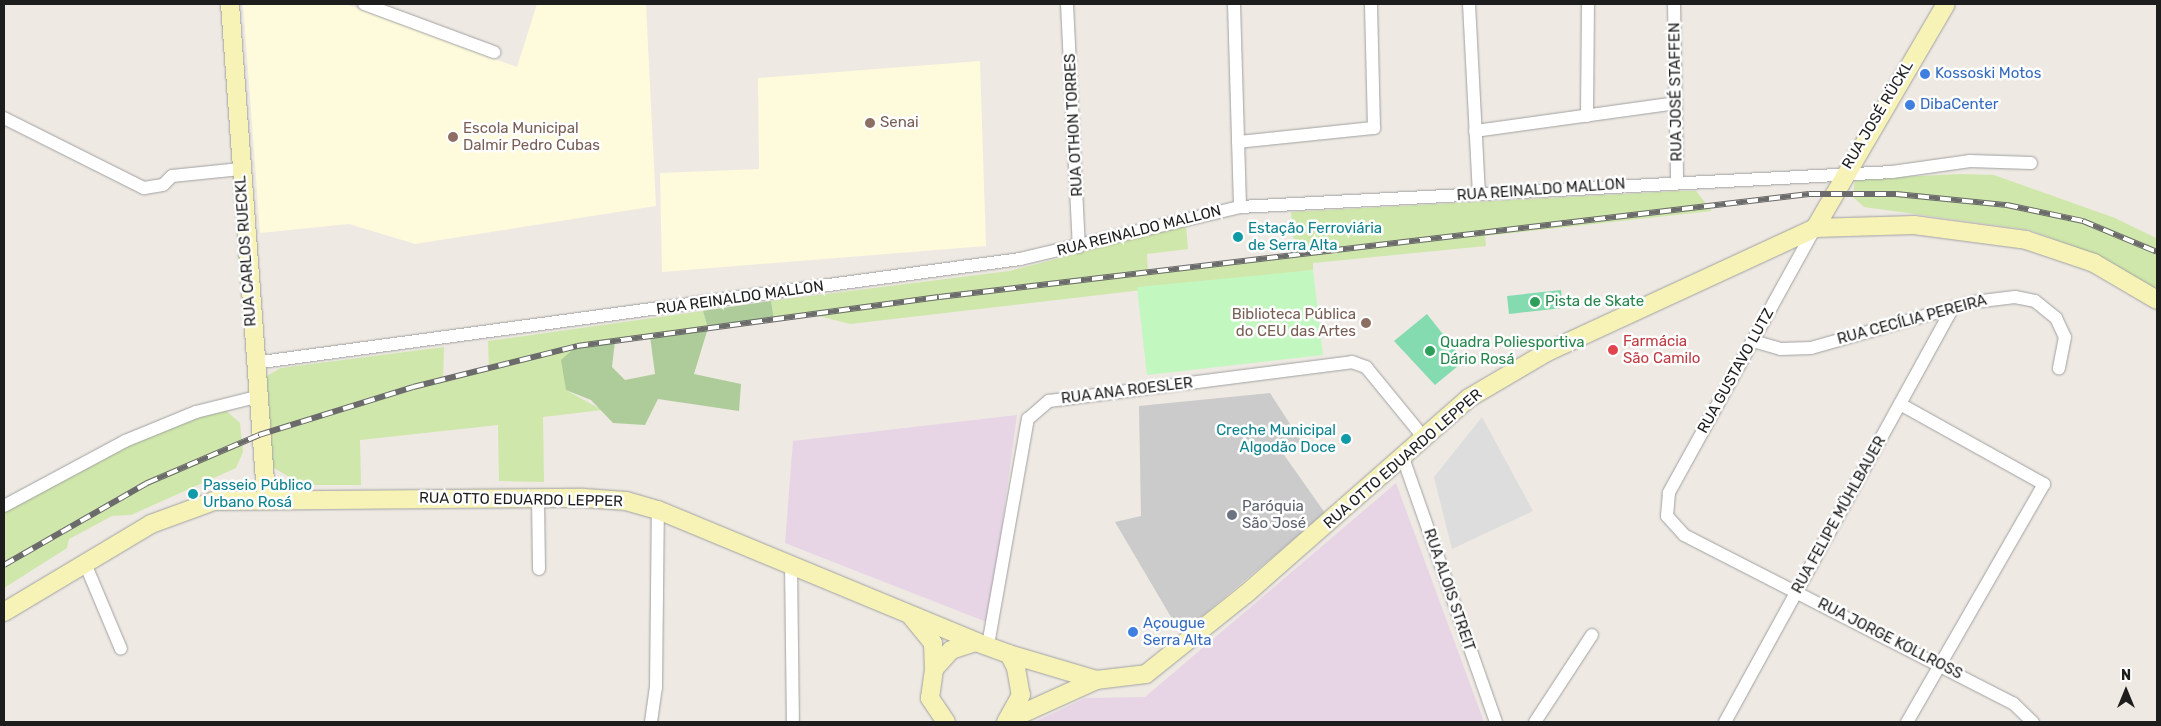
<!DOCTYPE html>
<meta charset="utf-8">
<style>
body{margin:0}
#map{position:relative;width:2161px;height:726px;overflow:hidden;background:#eee9e3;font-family:Rubik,sans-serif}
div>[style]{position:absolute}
.industrial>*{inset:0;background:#e7d5e5}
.education>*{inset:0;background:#fefadc}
.religious>*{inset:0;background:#cbcbcb}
.grass>*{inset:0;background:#cfe7aa}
.forest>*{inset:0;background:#aecc99}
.park>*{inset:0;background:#c2f7c0}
.pitch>*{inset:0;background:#83dbaf}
.parking>*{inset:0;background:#ddd}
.roads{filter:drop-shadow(0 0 1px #a1a1a1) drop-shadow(0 0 1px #a1a1a1)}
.street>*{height:12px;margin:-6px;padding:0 6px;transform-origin:6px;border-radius:6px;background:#fff}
.secondary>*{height:18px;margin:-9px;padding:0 9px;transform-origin:9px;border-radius:9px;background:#f7f3b7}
.rail>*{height:5.5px;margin-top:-2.75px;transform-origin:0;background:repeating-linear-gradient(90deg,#fff 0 11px,#6b6b6b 0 22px);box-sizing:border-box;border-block:1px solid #6b6b6b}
.dots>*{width:14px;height:14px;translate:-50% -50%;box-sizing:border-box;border:2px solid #fff;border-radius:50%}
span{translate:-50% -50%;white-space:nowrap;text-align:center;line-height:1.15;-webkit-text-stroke:5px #fff;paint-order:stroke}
.shop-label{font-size:15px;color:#366cbe}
.left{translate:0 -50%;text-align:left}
.street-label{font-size:15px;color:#1d1d1d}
.education-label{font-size:15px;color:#785e54}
.right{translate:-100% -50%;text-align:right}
.culture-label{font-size:15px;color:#0d838f}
.leisure-label{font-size:15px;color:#27864d}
.health-label{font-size:15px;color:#be3a42}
.worship-label{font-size:15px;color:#5b616d}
.frame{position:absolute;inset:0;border:5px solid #1d1d1d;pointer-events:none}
.north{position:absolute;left:2101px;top:666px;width:50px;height:50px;-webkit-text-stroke:4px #fff;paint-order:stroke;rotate:0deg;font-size:14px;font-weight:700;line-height:20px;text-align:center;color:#1d1d1d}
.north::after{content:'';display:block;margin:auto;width:18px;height:22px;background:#1d1d1d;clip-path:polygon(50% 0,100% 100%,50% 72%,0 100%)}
</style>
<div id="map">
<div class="industrial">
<div style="clip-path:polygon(1017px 415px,989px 623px,785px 543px,793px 441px)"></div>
<div style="clip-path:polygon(1396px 483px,1484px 722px,1034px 722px,1085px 698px,1145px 697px)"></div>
</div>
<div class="education">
<div style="clip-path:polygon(243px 4px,346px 4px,517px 67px,537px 4px,646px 4px,656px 206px,415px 244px,349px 224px,260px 233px)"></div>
<div style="clip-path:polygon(980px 61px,986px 246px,662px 272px,660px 173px,759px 169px,758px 78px)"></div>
</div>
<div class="religious">
<div style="clip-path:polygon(1270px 393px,1301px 441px,1282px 452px,1325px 513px,1181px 634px,1115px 522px,1141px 516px,1139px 406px)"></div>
</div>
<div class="grass">
<div style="clip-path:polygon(1961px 174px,1994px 175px,2115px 218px,2156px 238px,2157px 216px,2157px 291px,2104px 258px,2030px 230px,1864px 207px,1853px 197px,1855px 179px)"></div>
<div style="clip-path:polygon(1679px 191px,1696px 191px,1712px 211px,1485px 236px,1486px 246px,1313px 263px,1313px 270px,850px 324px,811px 314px,774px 319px,771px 301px,1009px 271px,1186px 226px,1188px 249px,1147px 254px,1148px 271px,1295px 254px,1291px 212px)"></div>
<div style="clip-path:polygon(703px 311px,708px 328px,577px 346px,566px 390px,602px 410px,543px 417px,544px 482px,499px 481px,498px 425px,360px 440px,361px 485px,303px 485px,274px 468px,265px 452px,263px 378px,281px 368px,444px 347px,443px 380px,489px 368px,488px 341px)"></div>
<div style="clip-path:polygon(221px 406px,240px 423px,243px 452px,236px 468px,131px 515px,112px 516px,69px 539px,67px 548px,4px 588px,4px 506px,90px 460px)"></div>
</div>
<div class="forest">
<div style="clip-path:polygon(771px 301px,774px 319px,708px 328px,694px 374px,741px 384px,739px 411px,658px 399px,645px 425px,613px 423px,591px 400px,566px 390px,561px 360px,577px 346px,615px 341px,612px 367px,625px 380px,655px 374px,650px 336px,708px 328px,703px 311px)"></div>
</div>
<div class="park">
<div style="clip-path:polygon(1313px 270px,1323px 355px,1147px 375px,1137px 287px)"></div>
</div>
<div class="pitch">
<div style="clip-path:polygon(1561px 290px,1563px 308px,1509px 314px,1507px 296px)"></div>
<div style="clip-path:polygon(1427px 314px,1464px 361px,1435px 385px,1394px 341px)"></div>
</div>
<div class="parking">
<div style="clip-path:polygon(1482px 417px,1533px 511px,1452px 549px,1434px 477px)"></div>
</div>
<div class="roads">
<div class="street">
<div style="left:364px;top:4px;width:139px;rotate:20.3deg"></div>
<div style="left:1067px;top:4px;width:243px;rotate:87.2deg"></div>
<div style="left:1234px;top:4px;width:203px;rotate:88.3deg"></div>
<div style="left:1469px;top:4px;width:190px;rotate:87deg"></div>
<div style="left:1674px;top:4px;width:177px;rotate:89deg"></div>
<div style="left:1587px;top:116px;width:112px;rotate:-89.5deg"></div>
<div style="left:4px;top:118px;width:157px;rotate:26.6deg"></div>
<div style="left:144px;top:188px;width:19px;rotate:-9deg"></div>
<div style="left:163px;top:185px;width:13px;rotate:-45deg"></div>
<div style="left:172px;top:176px;width:69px;rotate:-5.8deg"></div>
<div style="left:1475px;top:131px;width:203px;rotate:-7.9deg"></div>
<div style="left:1238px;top:142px;width:137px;rotate:-5.9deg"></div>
<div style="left:1374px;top:128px;width:124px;rotate:-91.4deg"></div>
<div style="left:1815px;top:228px;width:303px;rotate:118.9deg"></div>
<div style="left:1669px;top:493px;width:23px;rotate:95deg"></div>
<div style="left:1667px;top:516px;width:25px;rotate:48deg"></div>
<div style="left:1684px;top:535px;width:369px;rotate:27.1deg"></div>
<div style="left:2013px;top:703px;width:28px;rotate:44deg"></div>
<div style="left:1753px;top:341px;width:29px;rotate:16deg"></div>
<div style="left:1781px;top:349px;width:30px;rotate:-2deg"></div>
<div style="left:1811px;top:348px;width:169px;rotate:-15.8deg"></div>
<div style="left:1974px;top:302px;width:41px;rotate:-7deg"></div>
<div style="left:2015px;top:297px;width:20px;rotate:11deg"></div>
<div style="left:2035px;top:301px;width:27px;rotate:39deg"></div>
<div style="left:2056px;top:318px;width:21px;rotate:65deg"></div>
<div style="left:2065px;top:337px;width:32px;rotate:101deg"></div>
<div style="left:254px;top:363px;width:773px;rotate:-7.73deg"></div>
<div style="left:1020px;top:259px;width:226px;rotate:-13.3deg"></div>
<div style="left:1240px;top:207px;width:653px;rotate:-3.07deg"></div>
<div style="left:1892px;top:172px;width:79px;rotate:-8deg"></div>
<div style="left:1970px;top:161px;width:61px;rotate:1.9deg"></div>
<div style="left:1900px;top:404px;width:165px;rotate:29.1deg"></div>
<div style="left:2044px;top:484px;width:275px;rotate:119.9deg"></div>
<div style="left:1403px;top:458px;width:280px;rotate:70.6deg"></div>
<div style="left:538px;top:498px;width:71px;rotate:89.2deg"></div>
<div style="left:4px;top:506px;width:137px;rotate:-28.2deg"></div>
<div style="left:125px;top:441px;width:77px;rotate:-22.2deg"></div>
<div style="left:196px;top:412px;width:62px;rotate:-14deg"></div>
<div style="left:84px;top:561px;width:95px;rotate:67.2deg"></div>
<div style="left:791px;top:564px;width:158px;rotate:89.3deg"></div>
<div style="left:988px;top:645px;width:230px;rotate:-80deg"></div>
<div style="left:1028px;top:419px;width:28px;rotate:-41deg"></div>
<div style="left:1049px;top:401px;width:305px;rotate:-7.3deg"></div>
<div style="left:1352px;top:362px;width:15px;rotate:20deg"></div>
<div style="left:1366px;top:367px;width:93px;rotate:50.7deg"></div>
<div style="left:651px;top:722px;width:34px;rotate:-82deg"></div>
<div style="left:656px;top:688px;width:178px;rotate:-89.4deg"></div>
<div style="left:1535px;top:722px;width:104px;rotate:-56.8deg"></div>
<div style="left:1725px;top:722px;width:473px;rotate:-61.2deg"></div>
</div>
<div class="secondary">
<div style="left:230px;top:4px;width:495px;rotate:85.8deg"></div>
<div style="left:1815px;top:228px;width:259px;rotate:-59.7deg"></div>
<div style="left:4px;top:612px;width:171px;rotate:-30.9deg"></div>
<div style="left:151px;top:524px;width:67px;rotate:-20.1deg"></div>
<div style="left:214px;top:501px;width:370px;rotate:-0.5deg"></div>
<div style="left:584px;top:498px;width:42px;rotate:4.1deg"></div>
<div style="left:626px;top:501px;width:33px;rotate:16deg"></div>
<div style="left:658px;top:510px;width:344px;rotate:22.5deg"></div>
<div style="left:911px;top:616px;width:35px;rotate:51deg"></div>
<div style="left:933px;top:643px;width:26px;rotate:88deg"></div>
<div style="left:1009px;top:654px;width:91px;rotate:16.6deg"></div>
<div style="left:1096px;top:680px;width:50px;rotate:-6.8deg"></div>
<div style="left:1146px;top:674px;width:129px;rotate:-38.7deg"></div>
<div style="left:1247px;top:593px;width:295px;rotate:-41.3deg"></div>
<div style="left:1469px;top:398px;width:91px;rotate:-30.5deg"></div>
<div style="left:1547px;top:352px;width:295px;rotate:-24.8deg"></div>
<div style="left:1815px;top:228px;width:99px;rotate:-1.7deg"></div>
<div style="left:1914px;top:225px;width:113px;rotate:7.6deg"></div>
<div style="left:2026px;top:240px;width:72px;rotate:18.7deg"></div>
<div style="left:2094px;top:263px;width:73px;rotate:30.4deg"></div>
<div style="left:1008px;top:720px;width:97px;rotate:-24.4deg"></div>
<div style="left:946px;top:722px;width:29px;rotate:-124deg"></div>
<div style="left:930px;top:698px;width:29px;rotate:-82deg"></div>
<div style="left:934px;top:669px;width:25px;rotate:-48deg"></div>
<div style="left:951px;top:650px;width:26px;rotate:-18deg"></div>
<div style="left:976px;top:642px;width:35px;rotate:20deg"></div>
<div style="left:1009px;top:654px;width:16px;rotate:63deg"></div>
<div style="left:1016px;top:668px;width:27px;rotate:80deg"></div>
<div style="left:1021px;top:695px;width:31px;rotate:119deg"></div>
</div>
</div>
<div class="rail">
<div style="left:4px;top:565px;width:165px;rotate:-29.8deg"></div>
<div style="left:147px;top:483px;width:122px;rotate:-23.2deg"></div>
<div style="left:259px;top:435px;width:161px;rotate:-17.3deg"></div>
<div style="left:413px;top:387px;width:169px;rotate:-14deg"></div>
<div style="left:577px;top:346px;width:365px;rotate:-7.7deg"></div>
<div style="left:939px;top:297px;width:876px;rotate:-6.75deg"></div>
<div style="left:1809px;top:194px;width:87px"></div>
<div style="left:1896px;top:194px;width:112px;rotate:5.7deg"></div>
<div style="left:2007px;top:205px;width:78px;rotate:11.9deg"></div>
<div style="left:2083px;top:221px;width:80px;rotate:22.7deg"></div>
</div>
<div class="dots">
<div style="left:1925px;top:74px;background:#3f7fe0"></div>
<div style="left:1910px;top:105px;background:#3f7fe0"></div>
<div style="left:870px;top:123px;background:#8d6e63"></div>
<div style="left:453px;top:137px;background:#8d6e63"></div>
<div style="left:1238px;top:237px;background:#0f9aa8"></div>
<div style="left:1535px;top:302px;background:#2e9e5b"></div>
<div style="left:1366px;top:323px;background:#8d6e63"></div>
<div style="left:1613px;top:350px;background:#e0444e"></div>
<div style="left:1430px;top:351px;background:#2e9e5b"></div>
<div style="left:1346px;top:439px;background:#0f9aa8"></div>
<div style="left:193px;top:494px;background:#0f9aa8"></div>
<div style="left:1232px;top:515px;background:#6b7280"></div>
<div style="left:1133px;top:632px;background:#3f7fe0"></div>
</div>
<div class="shop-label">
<span class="left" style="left:1935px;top:74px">Kossoski Motos</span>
<span class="left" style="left:1920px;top:105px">DibaCenter</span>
<span class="left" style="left:1143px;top:632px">Açougue<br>Serra Alta</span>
</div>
<div class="street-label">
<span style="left:1676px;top:92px;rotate:-91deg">RUA JOSÉ STAFFEN</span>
<span style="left:1878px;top:115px;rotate:-59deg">RUA JOSÉ RÜCKL</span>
<span style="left:1074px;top:125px;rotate:-93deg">RUA OTHON TORRES</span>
<span style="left:1541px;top:190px;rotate:-4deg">RUA REINALDO MALLON</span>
<span style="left:1139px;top:231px;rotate:-14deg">RUA REINALDO MALLON</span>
<span style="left:246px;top:251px;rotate:-94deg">RUA CARLOS RUECKL</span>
<span style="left:740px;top:298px;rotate:-8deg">RUA REINALDO MALLON</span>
<span style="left:1912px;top:320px;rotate:-15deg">RUA CECÍLIA PEREIRA</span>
<span style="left:1736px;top:371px;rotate:-61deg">RUA GUSTAVO LUTZ</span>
<span style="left:1127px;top:391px;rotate:-7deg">RUA ANA ROESLER</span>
<span style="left:1403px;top:459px;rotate:-41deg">RUA OTTO EDUARDO LEPPER</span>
<span style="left:521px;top:500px;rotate:1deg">RUA OTTO EDUARDO LEPPER</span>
<span style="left:1839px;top:515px;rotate:-61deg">RUA FELIPE MÜHLBAUER</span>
<span style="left:1449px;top:590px;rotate:71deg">RUA ALOIS STREIT</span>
<span style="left:1890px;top:639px;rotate:27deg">RUA JORGE KOLLROSS</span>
</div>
<div class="education-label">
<span class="left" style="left:880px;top:123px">Senai</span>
<span class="left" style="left:463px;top:137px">Escola Municipal<br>Dalmir Pedro Cubas</span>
<span class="right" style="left:1356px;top:323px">Biblioteca Pública<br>do CEU das Artes</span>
</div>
<div class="culture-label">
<span class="left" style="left:1248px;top:237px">Estação Ferroviária<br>de Serra Alta</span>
<span class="right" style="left:1336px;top:439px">Creche Municipal<br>Algodão Doce</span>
<span class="left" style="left:203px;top:494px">Passeio Público<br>Urbano Rosá</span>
</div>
<div class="leisure-label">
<span class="left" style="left:1545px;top:302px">Pista de Skate</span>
<span class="left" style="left:1440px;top:351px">Quadra Poliesportiva<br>Dário Rosá</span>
</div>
<div class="health-label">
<span class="left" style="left:1623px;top:350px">Farmácia<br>São Camilo</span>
</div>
<div class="worship-label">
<span class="left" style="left:1242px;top:515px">Paróquia<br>São José</span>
</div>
<div class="frame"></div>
<div class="north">N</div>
</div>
